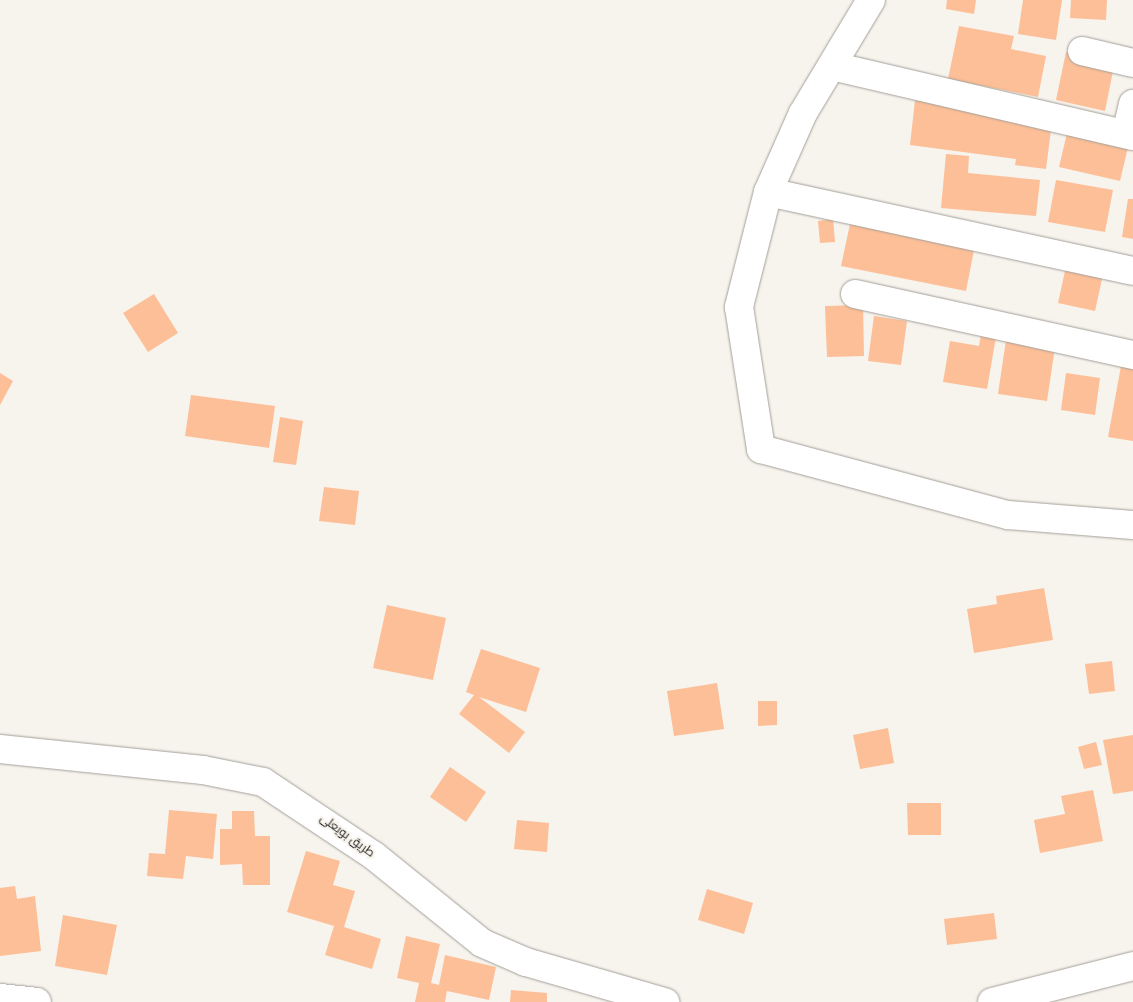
<!DOCTYPE html>
<meta charset="utf-8">
<style>
body{margin:0}
#map{position:relative;width:1133px;height:1002px;overflow:hidden;background:#f7f3ed;font-family:"Varela Round",Cairo,sans-serif}
div>[style]{position:absolute}
.building>*{inset:0;background:#fdbf97}
.roads{filter:drop-shadow(0 0 1px #a39f99) drop-shadow(0 0 1px #a39f99)}
.street>*{height:28px;margin:-14px;padding:0 14px;transform-origin:14px;border-radius:14px;background:#fff}
.secondary>*{height:28px;margin:-14px;padding:0 14px;transform-origin:14px;border-radius:14px;background:#fff}
span{translate:-50% -50%;white-space:nowrap;text-align:center;line-height:1.15;-webkit-text-stroke:4px #f7f3ed;paint-order:stroke}
.street-label{font-size:12px;color:#1a1816}
</style>
<div id="map">
<div class="building">
<div style="clip-path:polygon(947px 0,976px 0,974px 14px,946px 9px)"></div>
<div style="clip-path:polygon(1023px 0,1062px 0,1056px 40px,1018px 34px)"></div>
<div style="clip-path:polygon(1071px 0,1107px 0,1106px 20px,1070px 18px)"></div>
<div style="clip-path:polygon(959px 26px,1014px 36px,1011px 49px,1046px 56px,1038px 97px,948px 79px)"></div>
<div style="clip-path:polygon(1066px 52px,1115px 61px,1105px 111px,1056px 100px)"></div>
<div style="clip-path:polygon(915px 100px,1052px 122px,1046px 169px,1015px 165px,1016px 159px,910px 145px)"></div>
<div style="clip-path:polygon(1068px 129px,1129px 143px,1120px 181px,1059px 167px)"></div>
<div style="clip-path:polygon(946px 154px,969px 156px,968px 173px,1040px 180px,1036px 216px,941px 208px)"></div>
<div style="clip-path:polygon(1056px 180px,1113px 190px,1105px 232px,1048px 222px)"></div>
<div style="clip-path:polygon(1128px 199px,1133px 199px,1133px 239px,1122px 237px)"></div>
<div style="clip-path:polygon(833px 219px,835px 242px,820px 243px,818px 221px)"></div>
<div style="clip-path:polygon(850px 224px,975px 245px,966px 291px,841px 266px)"></div>
<div style="clip-path:polygon(1067px 262px,1104px 270px,1095px 311px,1058px 303px)"></div>
<div style="clip-path:polygon(154px 294px,178px 333px,148px 352px,123px 313px)"></div>
<div style="clip-path:polygon(863px 305px,864px 356px,827px 357px,825px 306px)"></div>
<div style="clip-path:polygon(874px 316px,907px 321px,901px 365px,868px 361px)"></div>
<div style="clip-path:polygon(982px 328px,997px 331px,987px 389px,943px 382px,950px 341px,979px 346px)"></div>
<div style="clip-path:polygon(1006px 340px,1055px 347px,1047px 401px,998px 394px)"></div>
<div style="clip-path:polygon(1121px 366px,1133px 368px,1133px 441px,1108px 437px)"></div>
<div style="clip-path:polygon(0 373px,13px 381px,0 405px)"></div>
<div style="clip-path:polygon(1066px 373px,1100px 378px,1095px 415px,1061px 410px)"></div>
<div style="clip-path:polygon(191px 395px,275px 406px,269px 448px,185px 436px)"></div>
<div style="clip-path:polygon(280px 417px,303px 421px,296px 465px,273px 462px)"></div>
<div style="clip-path:polygon(324px 487px,359px 491px,355px 525px,319px 521px)"></div>
<div style="clip-path:polygon(1044px 588px,1053px 640px,974px 653px,967px 609px,997px 604px,996px 596px)"></div>
<div style="clip-path:polygon(387px 605px,446px 618px,433px 680px,373px 668px)"></div>
<div style="clip-path:polygon(481px 649px,540px 668px,526px 712px,479px 697px,525px 732px,509px 753px,459px 714px,474px 695px,466px 692px)"></div>
<div style="clip-path:polygon(1112px 661px,1115px 691px,1089px 694px,1085px 664px)"></div>
<div style="clip-path:polygon(717px 683px,724px 729px,674px 736px,667px 691px)"></div>
<div style="clip-path:polygon(758px 701px,777px 701px,777px 725px,758px 726px)"></div>
<div style="clip-path:polygon(888px 728px,894px 763px,860px 769px,853px 735px)"></div>
<div style="clip-path:polygon(1133px 735px,1133px 791px,1113px 794px,1103px 740px)"></div>
<div style="clip-path:polygon(1096px 742px,1102px 765px,1084px 769px,1078px 747px)"></div>
<div style="clip-path:polygon(450px 767px,486px 792px,466px 822px,430px 797px)"></div>
<div style="clip-path:polygon(1093px 790px,1103px 841px,1040px 853px,1034px 820px,1065px 814px,1061px 796px)"></div>
<div style="clip-path:polygon(907px 803px,941px 803px,941px 835px,908px 835px)"></div>
<div style="clip-path:polygon(169px 810px,217px 814px,213px 859px,186px 856px,183px 879px,147px 876px,149px 853px,165px 854px)"></div>
<div style="clip-path:polygon(232px 811px,254px 811px,255px 836px,270px 836px,270px 885px,243px 885px,242px 864px,220px 865px,220px 829px,232px 829px)"></div>
<div style="clip-path:polygon(517px 820px,549px 823px,547px 852px,514px 849px)"></div>
<div style="clip-path:polygon(306px 851px,340px 861px,333px 885px,355px 891px,344px 927px,381px 939px,372px 969px,325px 955px,334px 926px,287px 912px)"></div>
<div style="clip-path:polygon(15px 886px,17px 899px,35px 896px,41px 951px,0 956px,0 888px)"></div>
<div style="clip-path:polygon(707px 889px,753px 903px,744px 934px,698px 920px)"></div>
<div style="clip-path:polygon(994px 913px,997px 939px,947px 945px,944px 919px)"></div>
<div style="clip-path:polygon(63px 915px,117px 925px,107px 975px,55px 966px)"></div>
<div style="clip-path:polygon(406px 936px,440px 944px,431px 983px,439px 985px,445px 955px,496px 967px,489px 1000px,447px 991px,445px 1002px,415px 1002px,419px 983px,397px 978px)"></div>
<div style="clip-path:polygon(511px 990px,547px 993px,547px 1002px,510px 1002px)"></div>
</div>
<div class="roads">
<div class="street">
<div style="left:871px;top:0;width:132px;rotate:121deg"></div>
<div style="left:803px;top:113px;width:86px;rotate:113.9deg"></div>
<div style="left:768px;top:192px;width:119px;rotate:104.2deg"></div>
<div style="left:739px;top:307px;width:144px;rotate:81.2deg"></div>
<div style="left:761px;top:449px;width:256px;rotate:15deg"></div>
<div style="left:1008px;top:515px;width:125px;rotate:4.6deg"></div>
<div style="left:1082px;top:51px;width:52px;rotate:13.2deg"></div>
<div style="left:832px;top:66px;width:309px;rotate:13.1deg"></div>
<div style="left:1126px;top:134px;width:31px;rotate:-77deg"></div>
<div style="left:768px;top:192px;width:373px;rotate:12.2deg"></div>
<div style="left:855px;top:294px;width:285px;rotate:12.4deg"></div>
<div style="left:0;top:998px;width:37px;rotate:6deg"></div>
<div style="left:992px;top:1002px;width:146px;rotate:-14.3deg"></div>
</div>
<div class="secondary">
<div style="left:0;top:749px;width:204px;rotate:5.9deg"></div>
<div style="left:203px;top:770px;width:61px;rotate:11.3deg"></div>
<div style="left:263px;top:782px;width:132px;rotate:33.6deg"></div>
<div style="left:373px;top:855px;width:140px;rotate:38.9deg"></div>
<div style="left:482px;top:943px;width:48px;rotate:23.4deg"></div>
<div style="left:526px;top:962px;width:145px;rotate:16.1deg"></div>
</div>
</div>
<div class="street-label">
<span style="left:347px;top:836px;rotate:36deg">طريق بويعلى</span>
</div>
</div>
